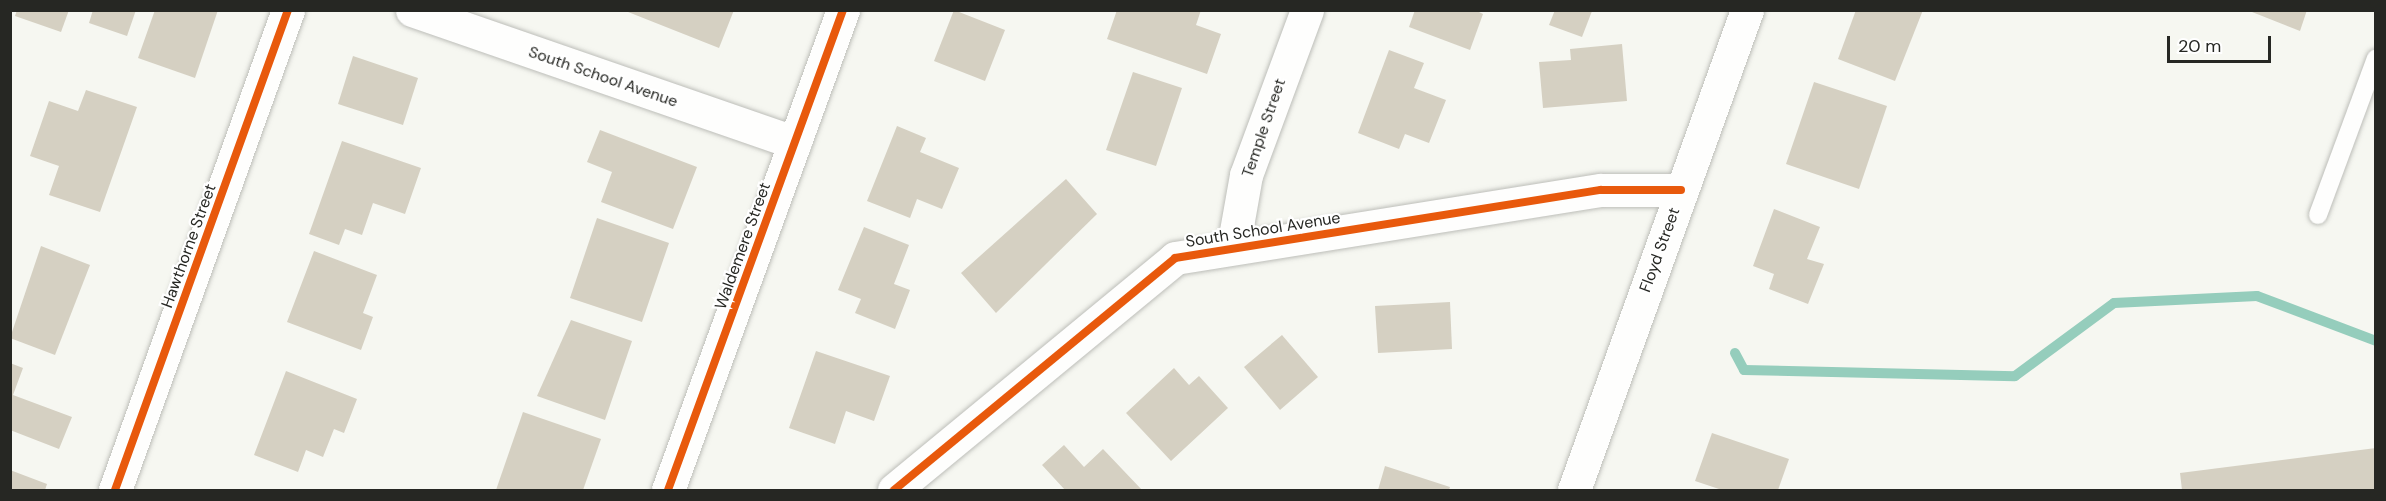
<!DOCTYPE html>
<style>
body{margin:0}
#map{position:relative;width:2386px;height:501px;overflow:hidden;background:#f6f7f1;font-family:"DM Sans",sans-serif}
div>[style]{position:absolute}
.stream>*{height:10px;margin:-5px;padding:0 5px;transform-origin:5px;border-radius:5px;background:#95cdbc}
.building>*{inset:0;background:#d5d0c2}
.roads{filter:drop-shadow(0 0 2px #bdbeb9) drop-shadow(0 0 2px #bdbeb9)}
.service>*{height:18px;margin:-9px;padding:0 9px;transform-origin:9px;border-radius:9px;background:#fefefd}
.minor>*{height:33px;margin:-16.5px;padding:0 16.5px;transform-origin:16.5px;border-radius:16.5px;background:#fefefd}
.cycleway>*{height:8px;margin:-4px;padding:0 4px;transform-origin:4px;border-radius:4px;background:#e8590c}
span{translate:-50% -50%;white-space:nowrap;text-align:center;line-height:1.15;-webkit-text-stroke:4.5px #fff;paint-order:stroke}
.street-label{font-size:16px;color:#262723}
.frame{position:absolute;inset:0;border:12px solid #262723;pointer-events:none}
.scale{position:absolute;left:2167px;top:36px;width:104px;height:27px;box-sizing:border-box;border:3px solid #262723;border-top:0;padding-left:8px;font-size:18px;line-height:21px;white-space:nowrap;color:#262723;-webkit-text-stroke:4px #fff;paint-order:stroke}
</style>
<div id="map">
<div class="stream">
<div style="left:1735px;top:353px;width:19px;rotate:62deg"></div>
<div style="left:1744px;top:370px;width:271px;rotate:1.3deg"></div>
<div style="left:2015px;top:376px;width:123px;rotate:-36.4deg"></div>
<div style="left:2114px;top:303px;width:143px;rotate:-2.8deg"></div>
<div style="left:2257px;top:296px;width:127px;rotate:20.7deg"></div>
</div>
<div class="building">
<div style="clip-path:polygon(17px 10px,69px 10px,61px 32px,15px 16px)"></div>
<div style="clip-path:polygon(93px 10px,136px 10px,127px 36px,89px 23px)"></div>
<div style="clip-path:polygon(155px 10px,218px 10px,195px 78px,138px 58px)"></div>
<div style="clip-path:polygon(623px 10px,734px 10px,719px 48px)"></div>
<div style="clip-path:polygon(954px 10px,1005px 30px,985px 81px,934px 61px)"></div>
<div style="clip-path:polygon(1117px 10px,1201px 10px,1196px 25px,1221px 34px,1207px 74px,1107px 39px)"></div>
<div style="clip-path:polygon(1415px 10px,1475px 10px,1483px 14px,1470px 50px,1409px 27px)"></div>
<div style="clip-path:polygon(1555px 10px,1592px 11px,1582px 37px,1549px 25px)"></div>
<div style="clip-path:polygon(1856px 10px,1923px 10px,1895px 81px,1838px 59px)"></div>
<div style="clip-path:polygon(2247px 10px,2307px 10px,2300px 31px)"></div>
<div style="clip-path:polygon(1622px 44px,1627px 101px,1543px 108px,1539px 62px,1571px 60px,1570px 49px)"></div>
<div style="clip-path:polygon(1389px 50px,1424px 63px,1414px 88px,1446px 100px,1429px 143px,1405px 134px,1399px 149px,1358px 133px)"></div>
<div style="clip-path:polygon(353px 56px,418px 78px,403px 125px,338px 104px)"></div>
<div style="clip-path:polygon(1133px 72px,1182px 88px,1156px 166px,1106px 150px)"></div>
<div style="clip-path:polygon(1814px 82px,1887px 106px,1859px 189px,1786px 164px)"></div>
<div style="clip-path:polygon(86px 90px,137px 107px,100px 212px,49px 195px,59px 166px,30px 156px,49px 101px,78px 111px)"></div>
<div style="clip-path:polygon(897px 126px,926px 138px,920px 152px,959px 168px,942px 209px,917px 199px,910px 218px,867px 201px)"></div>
<div style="clip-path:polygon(600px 130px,697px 167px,673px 229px,601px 202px,612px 172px,587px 162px)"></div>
<div style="clip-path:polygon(342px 141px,421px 168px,405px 214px,373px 203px,362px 235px,345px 229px,339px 245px,309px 234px)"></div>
<div style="clip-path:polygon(1066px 179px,1097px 214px,996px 313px,961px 273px)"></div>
<div style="clip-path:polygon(1774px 209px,1820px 227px,1807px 259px,1824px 264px,1808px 304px,1769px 289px,1774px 274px,1753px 266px)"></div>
<div style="clip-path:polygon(597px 218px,669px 243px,642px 322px,570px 298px)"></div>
<div style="clip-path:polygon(864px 227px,909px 245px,894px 284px,910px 290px,895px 329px,855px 313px,861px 299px,838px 290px)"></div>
<div style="clip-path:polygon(41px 246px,90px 265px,55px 355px,10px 338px)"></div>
<div style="clip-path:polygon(314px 251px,377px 275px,363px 313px,373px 317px,361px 350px,287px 322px)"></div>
<div style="clip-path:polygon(1450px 302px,1452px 349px,1378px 353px,1375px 306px)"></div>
<div style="clip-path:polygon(571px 320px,632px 341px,605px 420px,537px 396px)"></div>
<div style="clip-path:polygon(1282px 335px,1318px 377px,1280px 410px,1244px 367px)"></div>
<div style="clip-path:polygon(816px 351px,890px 376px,874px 421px,846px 411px,835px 444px,789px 428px)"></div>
<div style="clip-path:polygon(10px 363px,23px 368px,13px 395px,72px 417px,59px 449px,10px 430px)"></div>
<div style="clip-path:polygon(1174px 368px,1189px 385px,1199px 376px,1228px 408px,1171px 461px,1126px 413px)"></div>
<div style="clip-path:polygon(286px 371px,357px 399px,344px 433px,334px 429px,323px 457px,306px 450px,298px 472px,254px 455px)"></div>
<div style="clip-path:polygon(523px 412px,601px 439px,583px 490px,496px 490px)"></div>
<div style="clip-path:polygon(1712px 433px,1789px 459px,1778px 490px,1722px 490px,1695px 481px)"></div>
<div style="clip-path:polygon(1064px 445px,1084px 467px,1103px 449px,1142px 490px,1065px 490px,1042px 465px)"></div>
<div style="clip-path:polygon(2376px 448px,2376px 490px,2182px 490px,2180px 473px)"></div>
<div style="clip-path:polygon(1385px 466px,1450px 487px,1449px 490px,1378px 490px)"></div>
<div style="clip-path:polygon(10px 470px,47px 484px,45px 490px,10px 490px)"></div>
</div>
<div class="roads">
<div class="service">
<div style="left:2318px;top:215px;width:167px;rotate:-69.7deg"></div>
</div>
<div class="minor">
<div style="left:412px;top:10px;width:405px;rotate:19.1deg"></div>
<div style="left:1233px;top:248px;width:74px;rotate:-79.9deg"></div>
<div style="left:1246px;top:175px;width:176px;rotate:-69.7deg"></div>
<div style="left:115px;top:490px;width:510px;rotate:-70.18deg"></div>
<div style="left:668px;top:490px;width:511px;rotate:-69.97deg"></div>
<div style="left:894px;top:490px;width:364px;rotate:-39.5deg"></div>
<div style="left:1175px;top:258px;width:431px;rotate:-9.1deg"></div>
<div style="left:1601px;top:190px;width:80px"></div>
<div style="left:1574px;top:490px;width:510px;rotate:-70.18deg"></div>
</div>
</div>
<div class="cycleway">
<div style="left:115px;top:490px;width:510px;rotate:-70.18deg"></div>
<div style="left:668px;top:490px;width:511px;rotate:-69.97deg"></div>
<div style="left:894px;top:490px;width:364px;rotate:-39.5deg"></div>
<div style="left:1175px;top:258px;width:431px;rotate:-9.1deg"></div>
<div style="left:1601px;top:190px;width:80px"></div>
</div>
<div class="street-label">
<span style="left:603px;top:77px;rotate:19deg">South School Avenue</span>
<span style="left:1264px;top:128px;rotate:-71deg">Temple Street</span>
<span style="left:1263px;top:230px;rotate:-9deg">South School Avenue</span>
<span style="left:189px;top:246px;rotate:-70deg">Hawthorne Street</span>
<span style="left:743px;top:246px;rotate:-70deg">Waldemere Street</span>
<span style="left:1660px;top:250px;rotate:-70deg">Floyd Street</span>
</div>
<div class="frame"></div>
<div class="scale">20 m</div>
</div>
